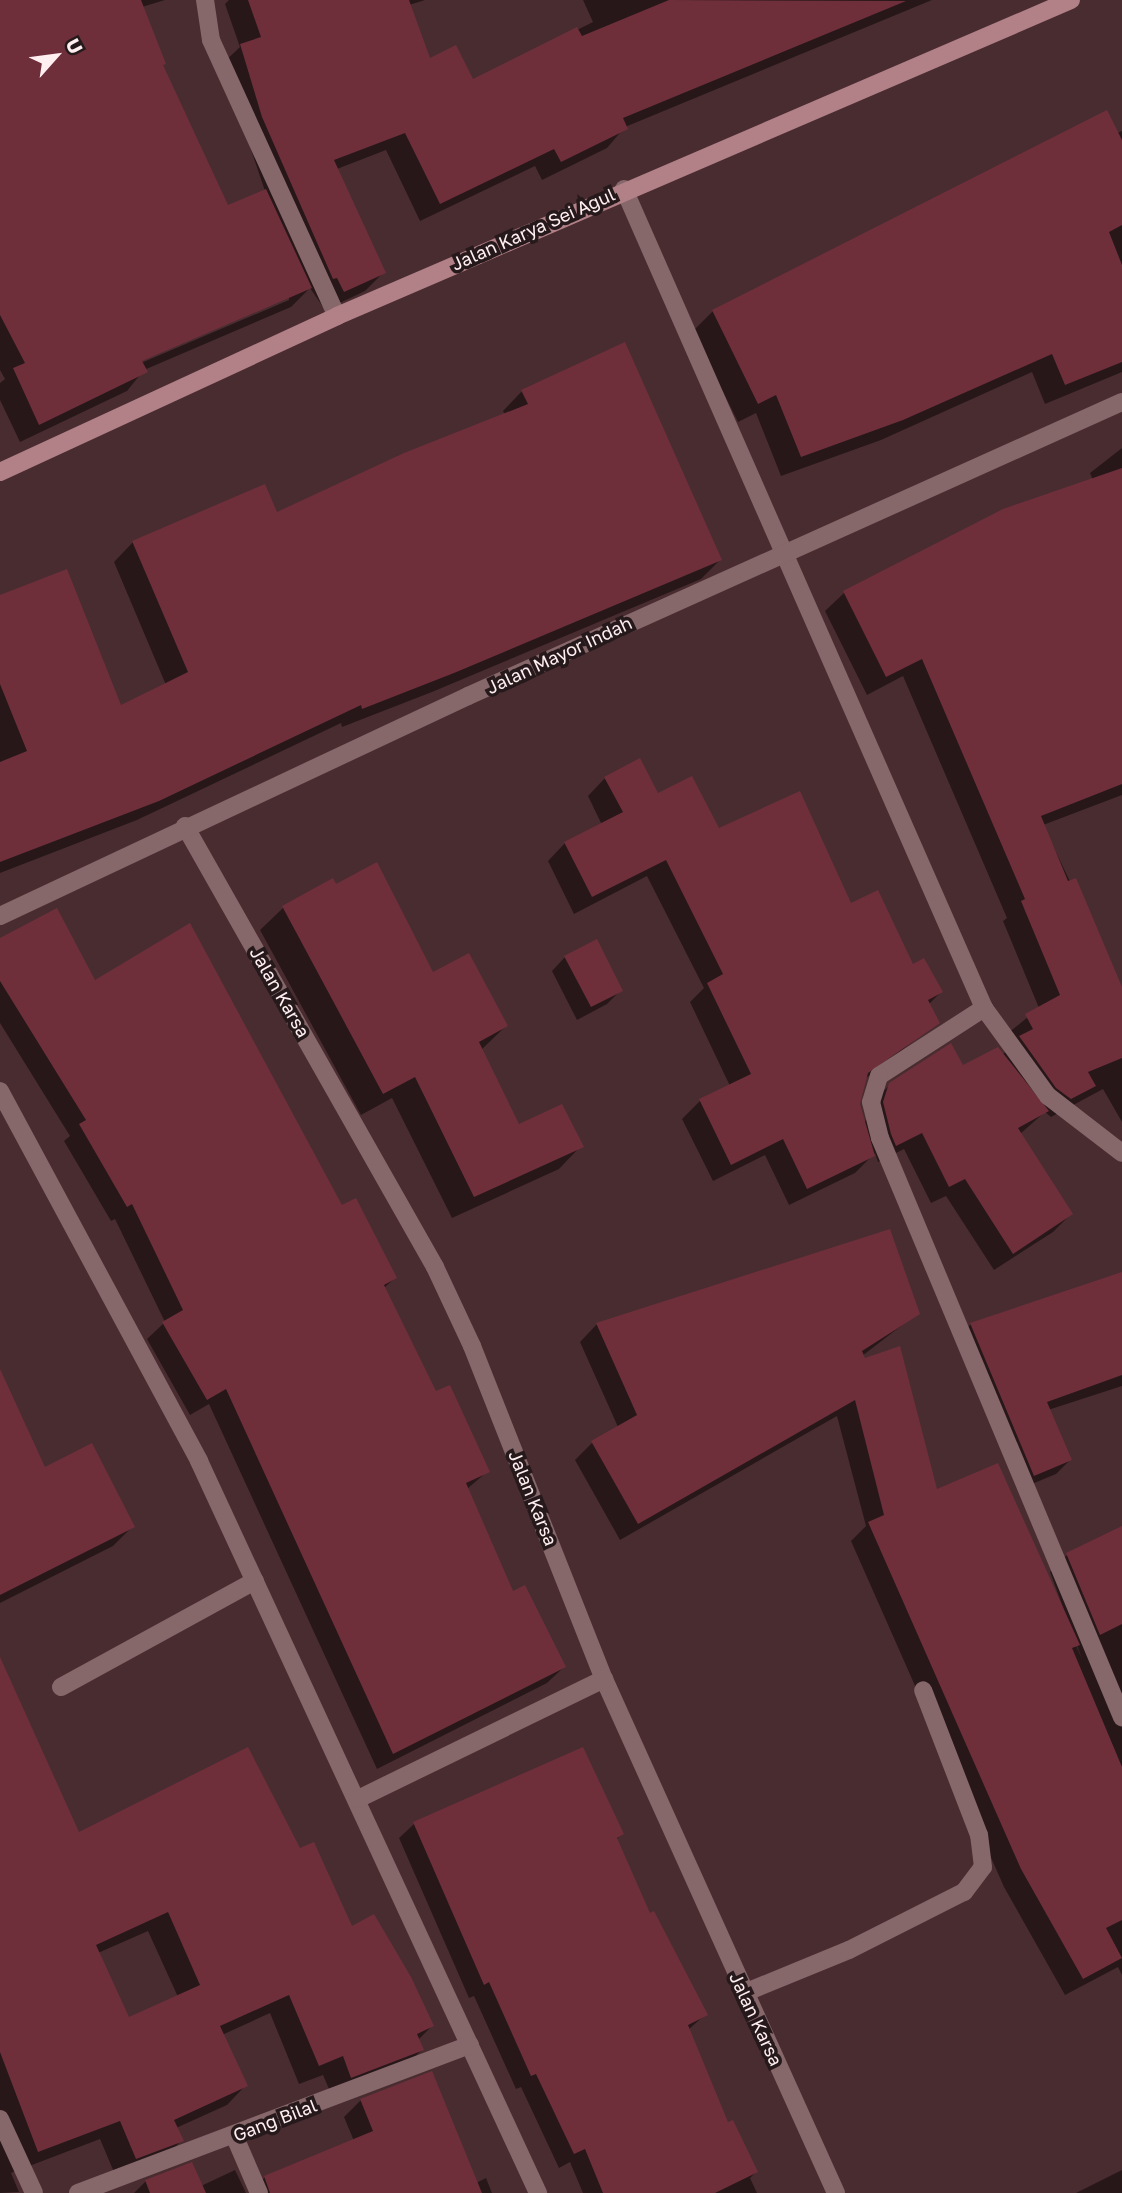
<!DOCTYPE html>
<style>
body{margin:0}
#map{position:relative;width:1122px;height:2193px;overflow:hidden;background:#492c30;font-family:"Golos Text",sans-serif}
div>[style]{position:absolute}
.shadow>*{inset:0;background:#0007}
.building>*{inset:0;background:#6e2f3b}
.service>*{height:18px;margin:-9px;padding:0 9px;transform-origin:9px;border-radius:9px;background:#86676a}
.minor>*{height:18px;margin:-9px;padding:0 9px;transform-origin:9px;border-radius:9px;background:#86676a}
.secondary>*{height:18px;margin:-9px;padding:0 9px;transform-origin:9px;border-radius:9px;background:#b28188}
span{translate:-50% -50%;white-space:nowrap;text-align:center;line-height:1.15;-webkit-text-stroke:7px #26191b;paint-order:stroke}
.street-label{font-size:18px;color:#ffeff1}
.north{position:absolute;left:21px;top:21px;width:70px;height:70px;-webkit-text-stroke:5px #26191b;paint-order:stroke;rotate:62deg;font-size:19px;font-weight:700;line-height:28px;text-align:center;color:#ffeff1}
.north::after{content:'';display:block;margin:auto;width:24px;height:32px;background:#ffeff1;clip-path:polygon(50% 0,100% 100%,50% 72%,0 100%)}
</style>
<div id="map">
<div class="shadow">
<div style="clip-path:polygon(evenodd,0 0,165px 0,142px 7px,164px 64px,161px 67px,227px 208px,265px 191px,222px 64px,240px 47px,225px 4px,229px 0,425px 0,409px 5px,429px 60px,472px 82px,593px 22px,583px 0,932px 0,625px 127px,607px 148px,542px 180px,535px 166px,420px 221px,386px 150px,337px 169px,384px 272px,365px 291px,325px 310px,310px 288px,291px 307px,144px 370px,127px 391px,20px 442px,0 400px,0 383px,5px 379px,0 370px,0 0,289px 296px,289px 300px,134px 366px,133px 363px,289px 296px)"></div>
<div style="clip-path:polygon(1122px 131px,1122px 372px,1045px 404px,1032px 372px,881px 440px,781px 476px,756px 413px,738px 422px,693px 331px,713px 311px)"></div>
<div style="clip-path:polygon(522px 391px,720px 560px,701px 579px,432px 692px,342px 727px,341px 723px,137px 820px,0 873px,0 597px,120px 707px,166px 685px,114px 562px,133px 542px,276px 514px,505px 415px,503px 411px)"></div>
<div style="clip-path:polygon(1122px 448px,1122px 795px,1043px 825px,1122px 990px,1122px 1122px,1103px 1089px,1051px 1117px,1045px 1112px,1020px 1134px,1071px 1214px,1053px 1232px,994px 1270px,946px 1196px,931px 1203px,904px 1149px,878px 1162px,875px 1153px,855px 1173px,789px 1205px,765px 1155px,713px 1181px,682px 1119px,700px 1101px,730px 1086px,690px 1002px,704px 988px,647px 876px,574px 914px,548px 861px,565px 843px,602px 825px,588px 796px,605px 778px,657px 795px,850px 905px,941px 992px,929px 1004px,938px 1022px,865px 1079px,858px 1104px,864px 1125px,871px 1103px,890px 1085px,1002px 1055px,1013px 1045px,1007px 1034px,1039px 1008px,1003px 921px,1007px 918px,903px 676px,867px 695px,825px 611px,844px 593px,1093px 480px,1090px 473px)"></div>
<div style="clip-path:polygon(332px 881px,432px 974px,506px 1026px,481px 1050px,519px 1127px,581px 1146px,559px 1169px,452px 1218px,392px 1098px,361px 1115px,260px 930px,283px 908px)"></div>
<div style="clip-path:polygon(0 940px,95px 982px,341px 1207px,395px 1278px,384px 1288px,435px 1394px,488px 1471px,467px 1489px,512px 1594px,564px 1667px,547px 1683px,377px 1769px,209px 1404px,190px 1415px,147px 1339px,165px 1322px,115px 1219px,111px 1221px,64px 1141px,70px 1136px,0 1023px)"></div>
<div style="clip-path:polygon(565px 957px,621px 990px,607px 1004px,577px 1020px,552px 971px)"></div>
<div style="clip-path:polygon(1122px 1274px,1122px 1386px,1048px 1410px,1070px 1460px,1056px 1474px,1020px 1489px,957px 1338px,971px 1324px)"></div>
<div style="clip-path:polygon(918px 1313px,862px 1356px,936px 1492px,997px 1465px,1082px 1659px,1050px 1572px,1067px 1555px,1122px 1528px,1122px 1975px,1118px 1967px,1065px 1995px,1004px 1887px,851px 1541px,866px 1526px,837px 1416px,620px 1540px,575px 1460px,592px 1443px,618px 1427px,580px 1342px,597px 1324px)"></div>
<div style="clip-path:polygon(0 1374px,44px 1469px,132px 1527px,113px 1546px,0 1603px)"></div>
<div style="clip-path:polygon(evenodd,0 1661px,78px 1834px,299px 1851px,351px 1929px,432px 2026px,418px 2040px,422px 2050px,402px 2069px,332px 2096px,323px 2075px,299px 2084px,270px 2013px,222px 2035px,246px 2085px,227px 2105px,176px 2128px,181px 2141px,162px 2160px,116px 2177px,100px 2139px,11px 2173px,19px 2192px,0 2193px,0 1661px,148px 1931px,178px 1997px,128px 2019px,98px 1953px,148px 1931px)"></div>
<div style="clip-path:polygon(414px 1824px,622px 1834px,616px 1840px,649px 1916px,706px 2014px,688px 2030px,727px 2125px,756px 2172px,750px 2178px,757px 2193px,583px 2193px,570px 2162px,559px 2168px,521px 2087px,516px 2089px,474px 1996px,469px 1998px,399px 1838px)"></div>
<div style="clip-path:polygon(361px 2100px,476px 2183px,486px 2178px,492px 2193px,249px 2193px,265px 2177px,354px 2141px,344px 2117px)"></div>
<div style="clip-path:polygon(235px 2170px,246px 2193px,134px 2193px,146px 2181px,201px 2186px)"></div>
<div style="clip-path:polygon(1122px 2170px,1122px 2193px,1076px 2193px)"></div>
</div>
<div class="building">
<div style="clip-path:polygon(0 0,141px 0,166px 64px,163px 65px,228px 205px,266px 189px,312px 288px,142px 361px,148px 372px,39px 425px,13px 368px,25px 363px,0 315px)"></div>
<div style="clip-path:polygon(248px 0,409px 0,430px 58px,456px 45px,473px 79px,577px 27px,582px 36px,669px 0,906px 1px,623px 118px,628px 129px,561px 162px,554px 149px,440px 204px,405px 133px,334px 160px,386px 273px,344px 292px,337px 278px,333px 279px,262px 117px,240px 44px,261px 37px)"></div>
<div style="clip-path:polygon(1107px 110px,1122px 140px,1122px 225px,1109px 232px,1122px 265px,1122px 362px,1065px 385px,1052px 354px,903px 420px,801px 457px,776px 395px,758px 404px,712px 310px)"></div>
<div style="clip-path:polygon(625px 342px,722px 560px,454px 673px,362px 709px,361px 705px,159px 801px,0 862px,0 762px,27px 751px,0 684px,0 595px,67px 569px,121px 705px,188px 672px,132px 541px,265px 484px,277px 512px,404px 453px,528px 404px,521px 390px)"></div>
<div style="clip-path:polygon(1122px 468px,1122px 784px,1041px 816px,1068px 881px,1076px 878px,1122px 987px,1122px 1058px,1088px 1072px,1096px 1086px,1071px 1099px,1056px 1088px,1019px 1036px,1033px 1029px,1025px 1014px,1060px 995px,1021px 901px,1025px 899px,922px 659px,886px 677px,843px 591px,1003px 509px)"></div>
<div style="clip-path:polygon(640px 758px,658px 793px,692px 776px,719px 828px,800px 791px,851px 903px,878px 890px,913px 964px,924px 958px,943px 992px,928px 1000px,940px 1023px,868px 1073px,860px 1104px,875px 1156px,807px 1189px,783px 1139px,731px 1165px,699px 1099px,751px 1074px,707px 983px,723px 974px,666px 860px,592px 897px,564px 842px,623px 812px,604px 777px)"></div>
<div style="clip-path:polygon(377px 862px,433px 972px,469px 953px,508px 1026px,479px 1042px,519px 1124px,562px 1104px,584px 1147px,474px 1197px,415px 1077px,383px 1094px,282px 906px,333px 878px,336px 884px)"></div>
<div style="clip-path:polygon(57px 908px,95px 980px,190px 923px,342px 1205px,356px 1198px,397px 1278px,384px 1285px,436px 1391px,450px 1385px,490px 1472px,466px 1483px,513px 1591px,525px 1585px,566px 1667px,393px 1754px,226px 1389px,207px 1400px,162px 1322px,183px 1310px,132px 1204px,127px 1207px,79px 1124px,86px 1120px,0 981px,0 938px)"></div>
<div style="clip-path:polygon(597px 939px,623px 991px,591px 1007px,564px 956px)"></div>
<div style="clip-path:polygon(951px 1043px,963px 1065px,998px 1047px,1049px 1111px,1018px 1128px,1073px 1214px,1013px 1254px,965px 1179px,949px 1187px,922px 1133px,896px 1146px,891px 1134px,883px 1102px,889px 1083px)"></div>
<div style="clip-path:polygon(890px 1229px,920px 1314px,862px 1351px,865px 1358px,900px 1346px,937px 1489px,998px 1463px,1080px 1645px,1072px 1648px,1122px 1767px,1122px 1920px,1106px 1928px,1122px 1958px,1083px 1979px,1021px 1869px,868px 1522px,884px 1515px,855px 1400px,638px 1524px,591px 1441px,637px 1415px,596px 1323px)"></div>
<div style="clip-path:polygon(1122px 1272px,1122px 1375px,1047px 1402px,1072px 1460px,1034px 1476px,970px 1323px)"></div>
<div style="clip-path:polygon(0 1369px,45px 1467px,92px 1443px,135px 1527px,0 1595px)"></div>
<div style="clip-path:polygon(1122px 1526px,1122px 1624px,1100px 1635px,1066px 1553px)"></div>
<div style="clip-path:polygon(evenodd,0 1657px,79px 1832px,248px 1747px,300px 1848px,314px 1842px,352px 1926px,374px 1914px,411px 1977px,434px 2026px,417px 2034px,424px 2050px,351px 2078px,343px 2056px,319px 2066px,289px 1995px,220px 2026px,248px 2086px,174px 2120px,184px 2141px,136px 2159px,120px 2121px,38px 2152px,0 2052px,0 1657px,168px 1912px,200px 1985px,129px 2017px,96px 1945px,168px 1912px)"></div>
<div style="clip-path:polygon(583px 1747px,624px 1834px,617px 1838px,650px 1913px,654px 1911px,708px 2015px,688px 2025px,728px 2122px,733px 2120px,758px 2172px,715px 2193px,603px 2193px,585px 2149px,574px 2154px,536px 2074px,531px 2076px,489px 1982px,484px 1985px,413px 1822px)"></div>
<div style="clip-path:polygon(432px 2071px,482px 2193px,270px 2193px,264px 2176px,373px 2131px,360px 2099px)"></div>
<div style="clip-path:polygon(192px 2162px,206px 2193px,150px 2193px,145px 2180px)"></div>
</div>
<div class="service">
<div style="left:61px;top:1687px;width:221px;rotate:-28.7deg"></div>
<div style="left:744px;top:1993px;width:113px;rotate:-22.3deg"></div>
<div style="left:849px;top:1950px;width:129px;rotate:-26.8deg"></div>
<div style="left:964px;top:1892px;width:31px;rotate:-53deg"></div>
<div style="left:983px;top:1867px;width:32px;rotate:-97deg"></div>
<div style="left:979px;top:1835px;width:155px;rotate:-111.1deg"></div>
</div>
<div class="minor">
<div style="left:205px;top:0;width:40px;rotate:81.5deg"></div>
<div style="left:211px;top:40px;width:303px;rotate:65.5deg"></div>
<div style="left:624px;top:189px;width:895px;rotate:66.27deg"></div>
<div style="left:984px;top:1008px;width:109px;rotate:54deg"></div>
<div style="left:1048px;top:1096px;width:93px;rotate:37.6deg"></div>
<div style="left:185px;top:826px;width:507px;rotate:60.45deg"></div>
<div style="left:435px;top:1267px;width:87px;rotate:64.9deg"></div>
<div style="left:472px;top:1346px;width:358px;rotate:68.4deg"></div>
<div style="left:604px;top:1679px;width:564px;rotate:65.71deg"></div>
<div style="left:0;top:916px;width:517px;rotate:-25.18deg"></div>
<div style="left:468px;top:696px;width:717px;rotate:-24.21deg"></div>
<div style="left:984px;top:1008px;width:125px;rotate:147.1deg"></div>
<div style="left:879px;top:1076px;width:27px;rotate:107deg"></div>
<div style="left:871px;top:1102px;width:37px;rotate:76deg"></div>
<div style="left:880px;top:1138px;width:628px;rotate:67.32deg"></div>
<div style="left:0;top:1091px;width:420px;rotate:61.7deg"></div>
<div style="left:199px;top:1461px;width:807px;rotate:65.15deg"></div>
<div style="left:358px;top:1799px;width:274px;rotate:-26deg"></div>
<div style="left:0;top:2119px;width:81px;rotate:65.3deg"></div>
<div style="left:234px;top:2135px;width:63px;rotate:66.7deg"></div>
<div style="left:78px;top:2193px;width:419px;rotate:-20.7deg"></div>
</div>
<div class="secondary">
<div style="left:0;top:472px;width:371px;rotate:-24.8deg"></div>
<div style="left:337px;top:316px;width:799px;rotate:-23.29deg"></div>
</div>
<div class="street-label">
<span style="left:533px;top:229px;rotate:-24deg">Jalan Karya Sei Agul</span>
<span style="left:559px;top:655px;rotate:-25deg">Jalan Mayor Indah</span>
<span style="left:280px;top:992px;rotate:60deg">Jalan Karsa</span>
<span style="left:533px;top:1498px;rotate:68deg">Jalan Karsa</span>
<span style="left:756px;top:2019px;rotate:65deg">Jalan Karsa</span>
<span style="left:275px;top:2120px;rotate:-21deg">Gang Bilal</span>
</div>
<div class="north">U</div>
</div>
